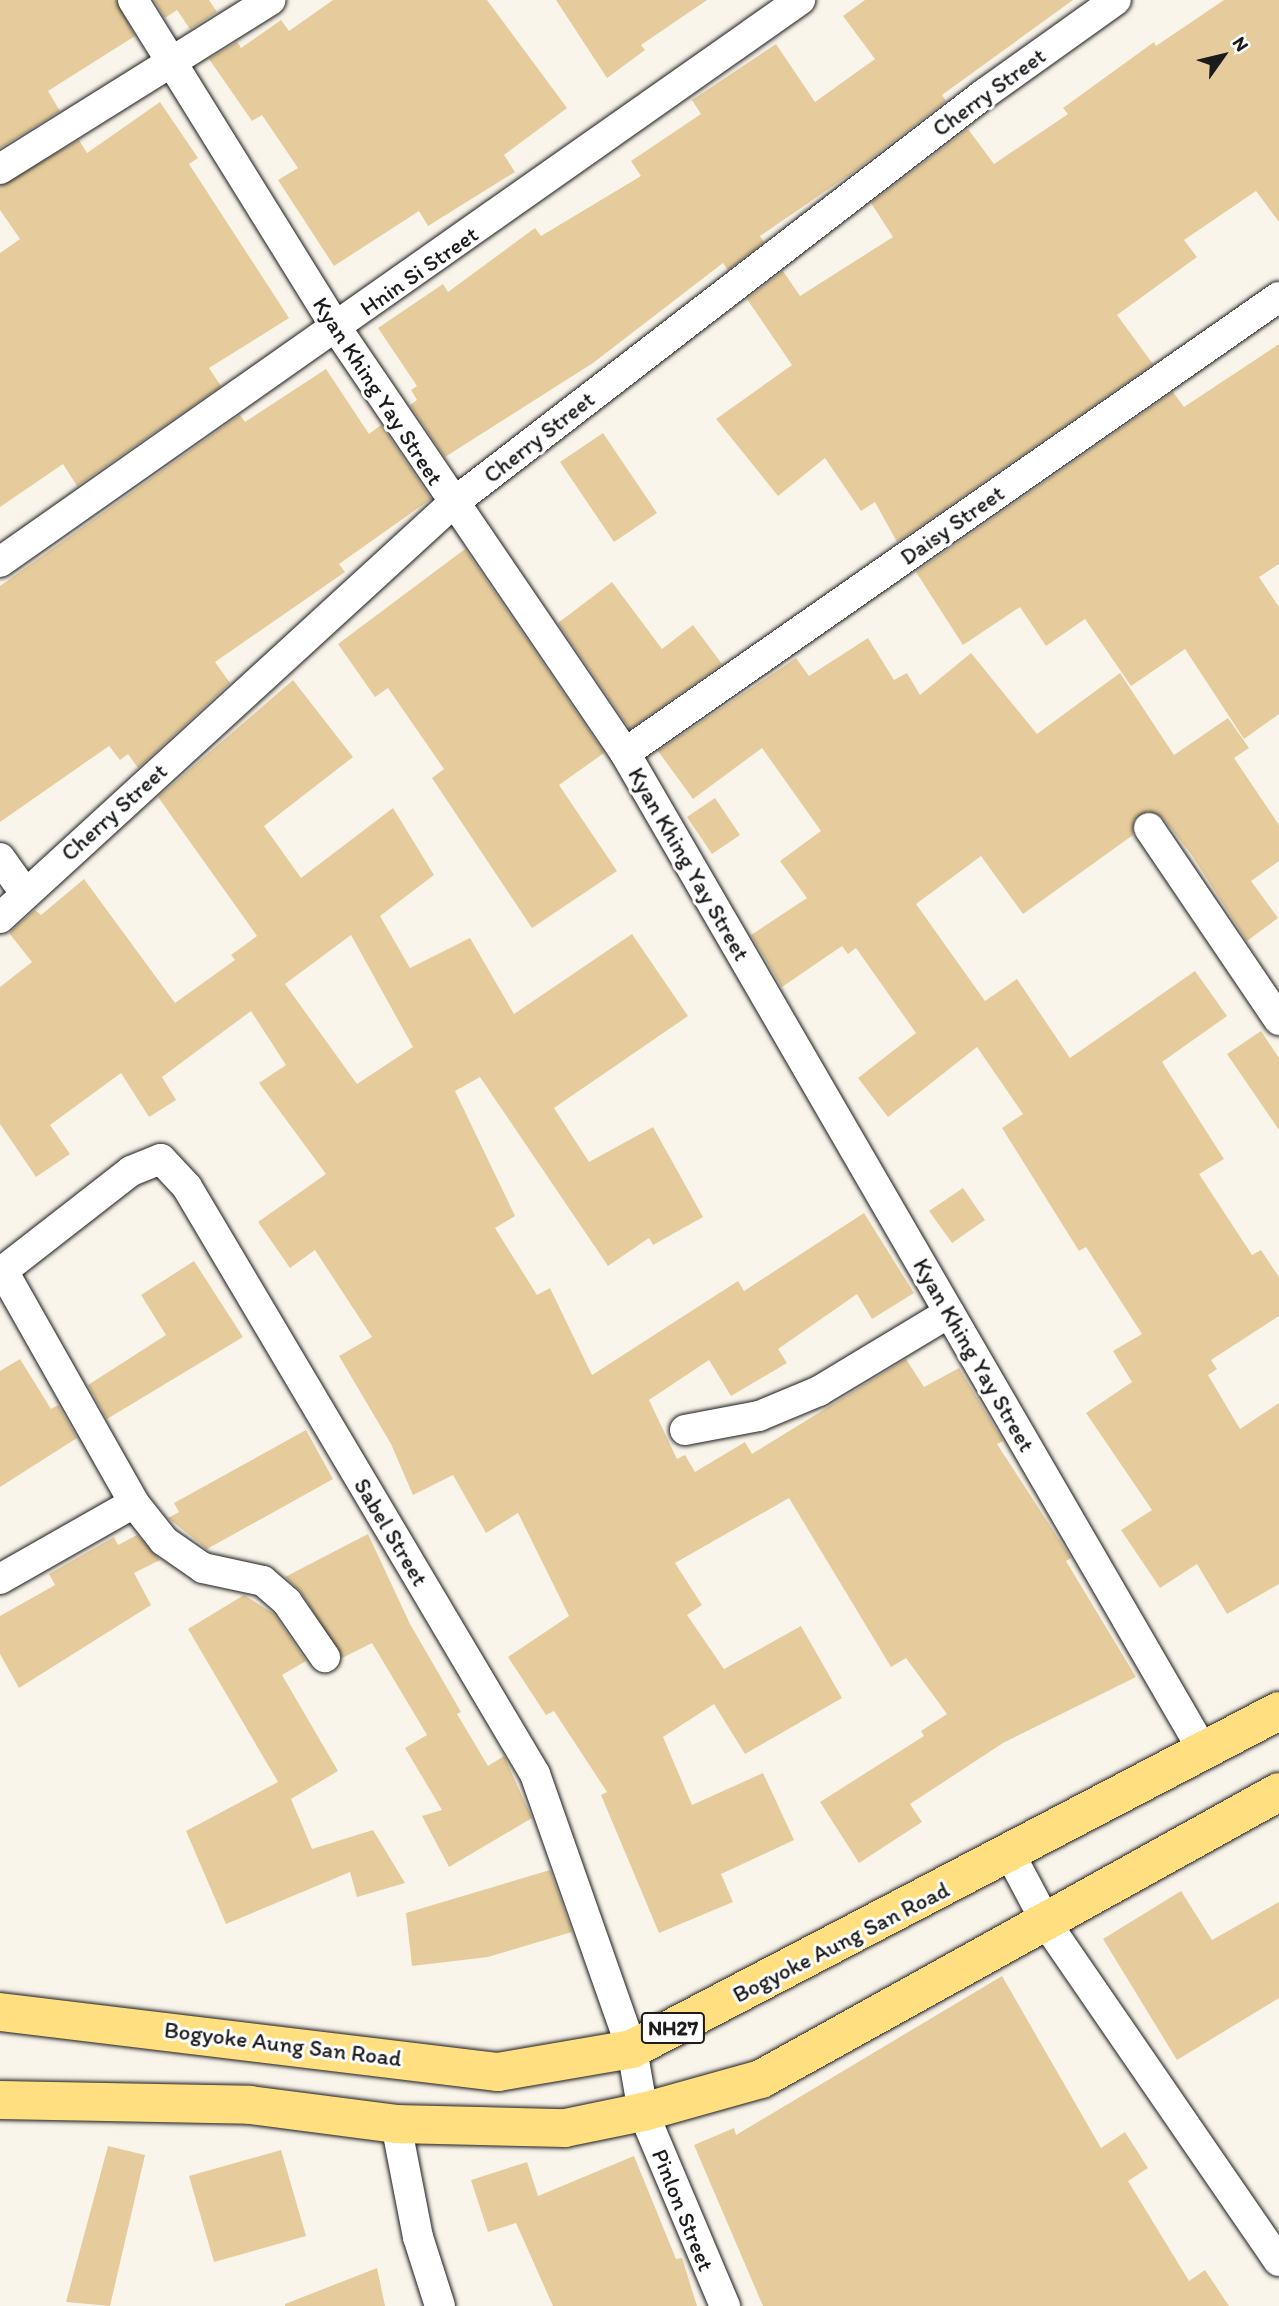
<!DOCTYPE html>
<style>
body{margin:0}
#map{position:relative;width:1279px;height:2306px;overflow:hidden;background:#faf5eb;font-family:Itim,sans-serif}
div>[style]{position:absolute}
.building>*{inset:0;background:#e6cc9c}
.roads{filter:drop-shadow(0 0 2px #1c1c1c) drop-shadow(0 0 2px #1c1c1c)}
.street>*{height:30px;margin:-15px;padding:0 15px;transform-origin:15px;border-radius:15px;background:#fff}
.highway>*{height:38px;margin:-19px;padding:0 19px;transform-origin:19px;border-radius:19px;background:#ffdf80}
span{translate:-50% -50%;white-space:nowrap;text-align:center;line-height:1.15;-webkit-text-stroke:6px #fff;paint-order:stroke}
.shield-label span{padding:2px 5px;background:#fff;border:2px solid;border-radius:5px;-webkit-text-stroke-width:0}
.shield-label{font-size:21px;color:#1c1c1c;font-weight:700}
.street-label{font-size:23px;color:#1c1c1c}
.north{position:absolute;left:1188px;top:21px;width:70px;height:70px;-webkit-text-stroke:5px #fff;paint-order:stroke;rotate:56deg;font-size:19px;font-weight:700;line-height:28px;text-align:center;color:#1c1c1c}
.north::after{content:'';display:block;margin:auto;width:24px;height:32px;background:#1c1c1c;clip-path:polygon(50% 0,100% 100%,50% 72%,0 100%)}
</style>
<div id="map">
<div class="building">
<div style="clip-path:polygon(0 0,116px 0,135px 36px,48px 91px,60px 111px,0 148px)"></div>
<div style="clip-path:polygon(154px 0,209px 0,217px 12px,190px 29px,177px 10px,165px 18px)"></div>
<div style="clip-path:polygon(333px 0,487px 0,567px 108px,504px 155px,515px 172px,428px 226px,419px 211px,334px 266px,278px 180px,298px 168px,262px 115px,252px 121px,209px 59px,237px 42px,241px 48px,281px 20px,289px 31px)"></div>
<div style="clip-path:polygon(556px 0,707px 0,641px 45px,645px 50px,607px 78px)"></div>
<div style="clip-path:polygon(865px 0,1073px 0,942px 95px,946px 101px,852px 173px,760px 236px,764px 242px,728px 270px,723px 263px,593px 363px,445px 457px,410px 405px,417px 400px,411px 390px,417px 386px,378px 328px,443px 284px,448px 292px,535px 228px,541px 236px,641px 176px,631px 161px,701px 114px,692px 100px,776px 44px,815px 102px,875px 59px,843px 16px)"></div>
<div style="clip-path:polygon(1224px 0,1279px 0,1279px 222px,1256px 191px,1184px 240px,1197px 257px,1117px 315px,1153px 364px,897px 542px,875px 502px,861px 511px,825px 458px,778px 496px,716px 419px,792px 365px,747px 299px,783px 271px,800px 296px,893px 237px,871px 203px,968px 129px,994px 164px,1068px 114px,1063px 108px,1154px 42px,1156px 46px)"></div>
<div style="clip-path:polygon(160px 102px,198px 158px,189px 164px,289px 318px,209px 368px,221px 386px,77px 486px,63px 464px,0 507px,0 253px,20px 239px,0 210px,0 186px,79px 140px,87px 153px)"></div>
<div style="clip-path:polygon(1279px 344px,1279px 564px,1259px 577px,1279px 607px,1279px 714px,1244px 739px,1185px 649px,1131px 686px,1085px 619px,1046px 646px,1020px 607px,963px 645px,916px 572px,1173px 392px,1184px 407px)"></div>
<div style="clip-path:polygon(326px 369px,369px 434px,381px 425px,431px 499px,339px 564px,345px 572px,215px 662px,230px 683px,138px 768px,128px 754px,120px 760px,109px 746px,0 822px,0 586px,240px 415px,245px 422px)"></div>
<div style="clip-path:polygon(603px 433px,657px 513px,614px 542px,560px 462px)"></div>
<div style="clip-path:polygon(465px 549px,604px 753px,559px 785px,617px 871px,532px 928px,432px 778px,444px 769px,388px 688px,375px 697px,338px 644px)"></div>
<div style="clip-path:polygon(612px 582px,662px 649px,693px 625px,722px 664px,630px 729px,558px 623px)"></div>
<div style="clip-path:polygon(868px 638px,894px 680px,907px 673px,920px 695px,971px 653px,1037px 734px,1120px 673px,1174px 755px,1228px 718px,1249px 748px,1234px 758px,1279px 825px,1279px 861px,1251px 881px,1278px 918px,1247px 941px,1191px 854px,1163px 818px,1148px 811px,1134px 820px,1133px 835px,1023px 914px,981px 856px,916px 904px,985px 1001px,1017px 979px,1070px 1058px,1195px 971px,1227px 1016px,1162px 1062px,1224px 1159px,1199px 1174px,1252px 1255px,1261px 1250px,1279px 1277px,1279px 1316px,1211px 1360px,1217px 1369px,1208px 1375px,1240px 1429px,1279px 1403px,1279px 1584px,1227px 1614px,1197px 1564px,1160px 1588px,1121px 1530px,1152px 1510px,1086px 1413px,1132px 1382px,1113px 1351px,1142px 1334px,1086px 1247px,1079px 1251px,1002px 1128px,1023px 1114px,977px 1047px,888px 1117px,858px 1078px,916px 1033px,856px 948px,848px 954px,842px 946px,782px 987px,751px 935px,807px 898px,780px 861px,821px 831px,762px 748px,693px 799px,658px 751px,796px 658px,809px 676px)"></div>
<div style="clip-path:polygon(evenodd,293px 680px,353px 757px,264px 826px,301px 878px,393px 808px,434px 875px,380px 916px,410px 968px,470px 938px,514px 1014px,632px 934px,688px 1016px,554px 1108px,589px 1162px,653px 1127px,703px 1217px,653px 1245px,649px 1238px,608px 1266px,480px 1077px,455px 1091px,515px 1216px,495px 1228px,537px 1295px,550px 1288px,592px 1375px,738px 1281px,744px 1291px,864px 1213px,914px 1293px,872px 1319px,857px 1294px,778px 1349px,787px 1363px,731px 1396px,709px 1360px,649px 1400px,677px 1459px,685px 1455px,695px 1472px,745px 1442px,752px 1454px,906px 1359px,924px 1387px,959px 1368px,1003px 1441px,997px 1444px,1071px 1558px,1066px 1561px,1136px 1677px,1003px 1743px,910px 1804px,922px 1822px,859px 1863px,820px 1802px,924px 1736px,921px 1731px,947px 1714px,906px 1658px,891px 1667px,789px 1498px,675px 1563px,702px 1605px,687px 1615px,724px 1669px,801px 1626px,842px 1698px,745px 1754px,714px 1704px,663px 1737px,692px 1805px,763px 1773px,794px 1840px,721px 1874px,733px 1902px,659px 1933px,601px 1795px,607px 1792px,554px 1711px,546px 1715px,508px 1657px,569px 1616px,518px 1513px,486px 1533px,453px 1475px,413px 1495px,391px 1444px,339px 1356px,372px 1337px,315px 1250px,290px 1268px,258px 1222px,326px 1174px,259px 1083px,286px 1065px,251px 1011px,162px 1077px,176px 1100px,149px 1117px,121px 1073px,50px 1125px,70px 1154px,36px 1177px,0 1124px,0 987px,32px 962px,9px 933px,35px 910px,41px 915px,84px 879px,175px 1003px,235px 960px,231px 955px,257px 936px,158px 797px,293px 680px,351px 935px,413px 1047px,357px 1084px,285px 984px,351px 935px)"></div>
<div style="clip-path:polygon(715px 798px,740px 835px,712px 854px,687px 817px)"></div>
<div style="clip-path:polygon(1261px 1031px,1279px 1058px,1279px 1130px,1227px 1054px)"></div>
<div style="clip-path:polygon(963px 1188px,985px 1220px,952px 1243px,929px 1211px)"></div>
<div style="clip-path:polygon(194px 1261px,243px 1337px,107px 1419px,88px 1385px,166px 1335px,141px 1295px)"></div>
<div style="clip-path:polygon(20px 1359px,51px 1409px,58px 1405px,77px 1438px,0 1487px,0 1371px)"></div>
<div style="clip-path:polygon(306px 1430px,333px 1479px,207px 1549px,168px 1518px,179px 1512px,174px 1503px)"></div>
<div style="clip-path:polygon(368px 1534px,410px 1624px,461px 1712px,457px 1714px,488px 1766px,504px 1756px,532px 1818px,449px 1867px,422px 1816px,442px 1810px,405px 1748px,427px 1735px,372px 1643px,342px 1658px,301px 1592px,285px 1577px)"></div>
<div style="clip-path:polygon(137px 1535px,160px 1560px,134px 1573px,151px 1605px,19px 1688px,0 1654px,0 1616px,55px 1585px,49px 1574px,114px 1537px,118px 1545px)"></div>
<div style="clip-path:polygon(244px 1595px,274px 1614px,306px 1661px,282px 1675px,338px 1771px,291px 1799px,312px 1849px,373px 1830px,405px 1883px,357px 1897px,350px 1872px,226px 1924px,186px 1831px,278px 1782px,188px 1629px)"></div>
<div style="clip-path:polygon(550px 1870px,572px 1932px,488px 1957px,412px 1966px,406px 1913px)"></div>
<div style="clip-path:polygon(1181px 1891px,1212px 1940px,1279px 1902px,1279px 1998px,1177px 2060px,1103px 1939px)"></div>
<div style="clip-path:polygon(1002px 1976px,1101px 2148px,1125px 2132px,1148px 2168px,1128px 2181px,1189px 2281px,1205px 2270px,1229px 2306px,763px 2306px,694px 2145px,734px 2128px,736px 2135px)"></div>
<div style="clip-path:polygon(108px 2146px,145px 2155px,110px 2306px,66px 2302px)"></div>
<div style="clip-path:polygon(281px 2150px,306px 2236px,214px 2262px,189px 2176px)"></div>
<div style="clip-path:polygon(634px 2156px,676px 2259px,682px 2258px,697px 2306px,553px 2306px,516px 2223px,488px 2232px,471px 2180px,527px 2162px,538px 2196px)"></div>
<div style="clip-path:polygon(377px 2268px,385px 2306px,285px 2306px,285px 2304px)"></div>
</div>
<div class="roads">
<div class="street">
<div style="left:133px;top:0;width:387px;rotate:58.2deg"></div>
<div style="left:337px;top:329px;width:513px;rotate:55.81deg"></div>
<div style="left:625px;top:753px;width:1157px;rotate:59.91deg"></div>
<div style="left:0;top:169px;width:319px;rotate:-32deg"></div>
<div style="left:0;top:562px;width:978px;rotate:-35.09deg"></div>
<div style="left:625px;top:753px;width:797px;rotate:-34.89deg"></div>
<div style="left:1149px;top:828px;width:232px;rotate:55.9deg"></div>
<div style="left:0;top:858px;width:43px;rotate:54.5deg"></div>
<div style="left:0;top:918px;width:613px;rotate:-42.49deg"></div>
<div style="left:452px;top:504px;width:672px;rotate:-37.62deg"></div>
<div style="left:984px;top:94px;width:162px;rotate:-35.5deg"></div>
<div style="left:3px;top:1271px;width:266px;rotate:60.5deg"></div>
<div style="left:134px;top:1503px;width:48px;rotate:51.7deg"></div>
<div style="left:164px;top:1541px;width:47px;rotate:34.7deg"></div>
<div style="left:203px;top:1568px;width:61px;rotate:12.2deg"></div>
<div style="left:263px;top:1581px;width:32px;rotate:41deg"></div>
<div style="left:287px;top:1602px;width:67px;rotate:55.4deg"></div>
<div style="left:0;top:1273px;width:166px;rotate:-37.9deg"></div>
<div style="left:131px;top:1171px;width:32px;rotate:-22deg"></div>
<div style="left:161px;top:1159px;width:38px;rotate:47deg"></div>
<div style="left:187px;top:1187px;width:682px;rotate:59.34deg"></div>
<div style="left:535px;top:1774px;width:292px;rotate:70.6deg"></div>
<div style="left:632px;top:2049px;width:64px;rotate:80.1deg"></div>
<div style="left:643px;top:2112px;width:211px;rotate:67.1deg"></div>
<div style="left:685px;top:1430px;width:75px;rotate:-10.7deg"></div>
<div style="left:759px;top:1416px;width:65px;rotate:-22.6deg"></div>
<div style="left:819px;top:1391px;width:152px;rotate:-31deg"></div>
<div style="left:0;top:1579px;width:154px;rotate:-29.6deg"></div>
<div style="left:1011px;top:1856px;width:77px;rotate:62.1deg"></div>
<div style="left:1047px;top:1924px;width:409px;rotate:55.5deg"></div>
<div style="left:396px;top:2124px;width:115px;rotate:79deg"></div>
<div style="left:418px;top:2237px;width:72px;rotate:72.3deg"></div>
</div>
<div class="highway">
<div style="left:0;top:2012px;width:502px;rotate:6.87deg"></div>
<div style="left:498px;top:2072px;width:136px;rotate:-9.7deg"></div>
<div style="left:632px;top:2049px;width:730px;rotate:-27.58deg"></div>
<div style="left:0;top:2100px;width:250px;rotate:1.1deg"></div>
<div style="left:250px;top:2105px;width:147px;rotate:7.4deg"></div>
<div style="left:396px;top:2124px;width:169px;rotate:1.4deg"></div>
<div style="left:565px;top:2128px;width:80px;rotate:-11.6deg"></div>
<div style="left:643px;top:2112px;width:123px;rotate:-15.6deg"></div>
<div style="left:761px;top:2079px;width:592px;rotate:-28.99deg"></div>
</div>
</div>
<div class="shield-label">
<span style="left:673px;top:2028px">NH27</span>
</div>
<div class="street-label">
<span style="left:989px;top:92px;rotate:-36deg">Cherry Street</span>
<span style="left:419px;top:271px;rotate:-35deg">Hnin Si Street</span>
<span style="left:378px;top:391px;rotate:57deg">Kyan Khing Yay Street</span>
<span style="left:539px;top:437px;rotate:-38deg">Cherry Street</span>
<span style="left:952px;top:525px;rotate:-35deg">Daisy Street</span>
<span style="left:114px;top:812px;rotate:-42deg">Cherry Street</span>
<span style="left:689px;top:864px;rotate:60deg">Kyan Khing Yay Street</span>
<span style="left:974px;top:1355px;rotate:60deg">Kyan Khing Yay Street</span>
<span style="left:391px;top:1532px;rotate:59deg">Sabel Street</span>
<span style="left:841px;top:1942px;rotate:-27deg">Bogyoke Aung San Road</span>
<span style="left:283px;top:2044px;rotate:7deg">Bogyoke Aung San Road</span>
<span style="left:683px;top:2210px;rotate:68deg">Pinlon Street</span>
</div>
<div class="north">N</div>
</div>
